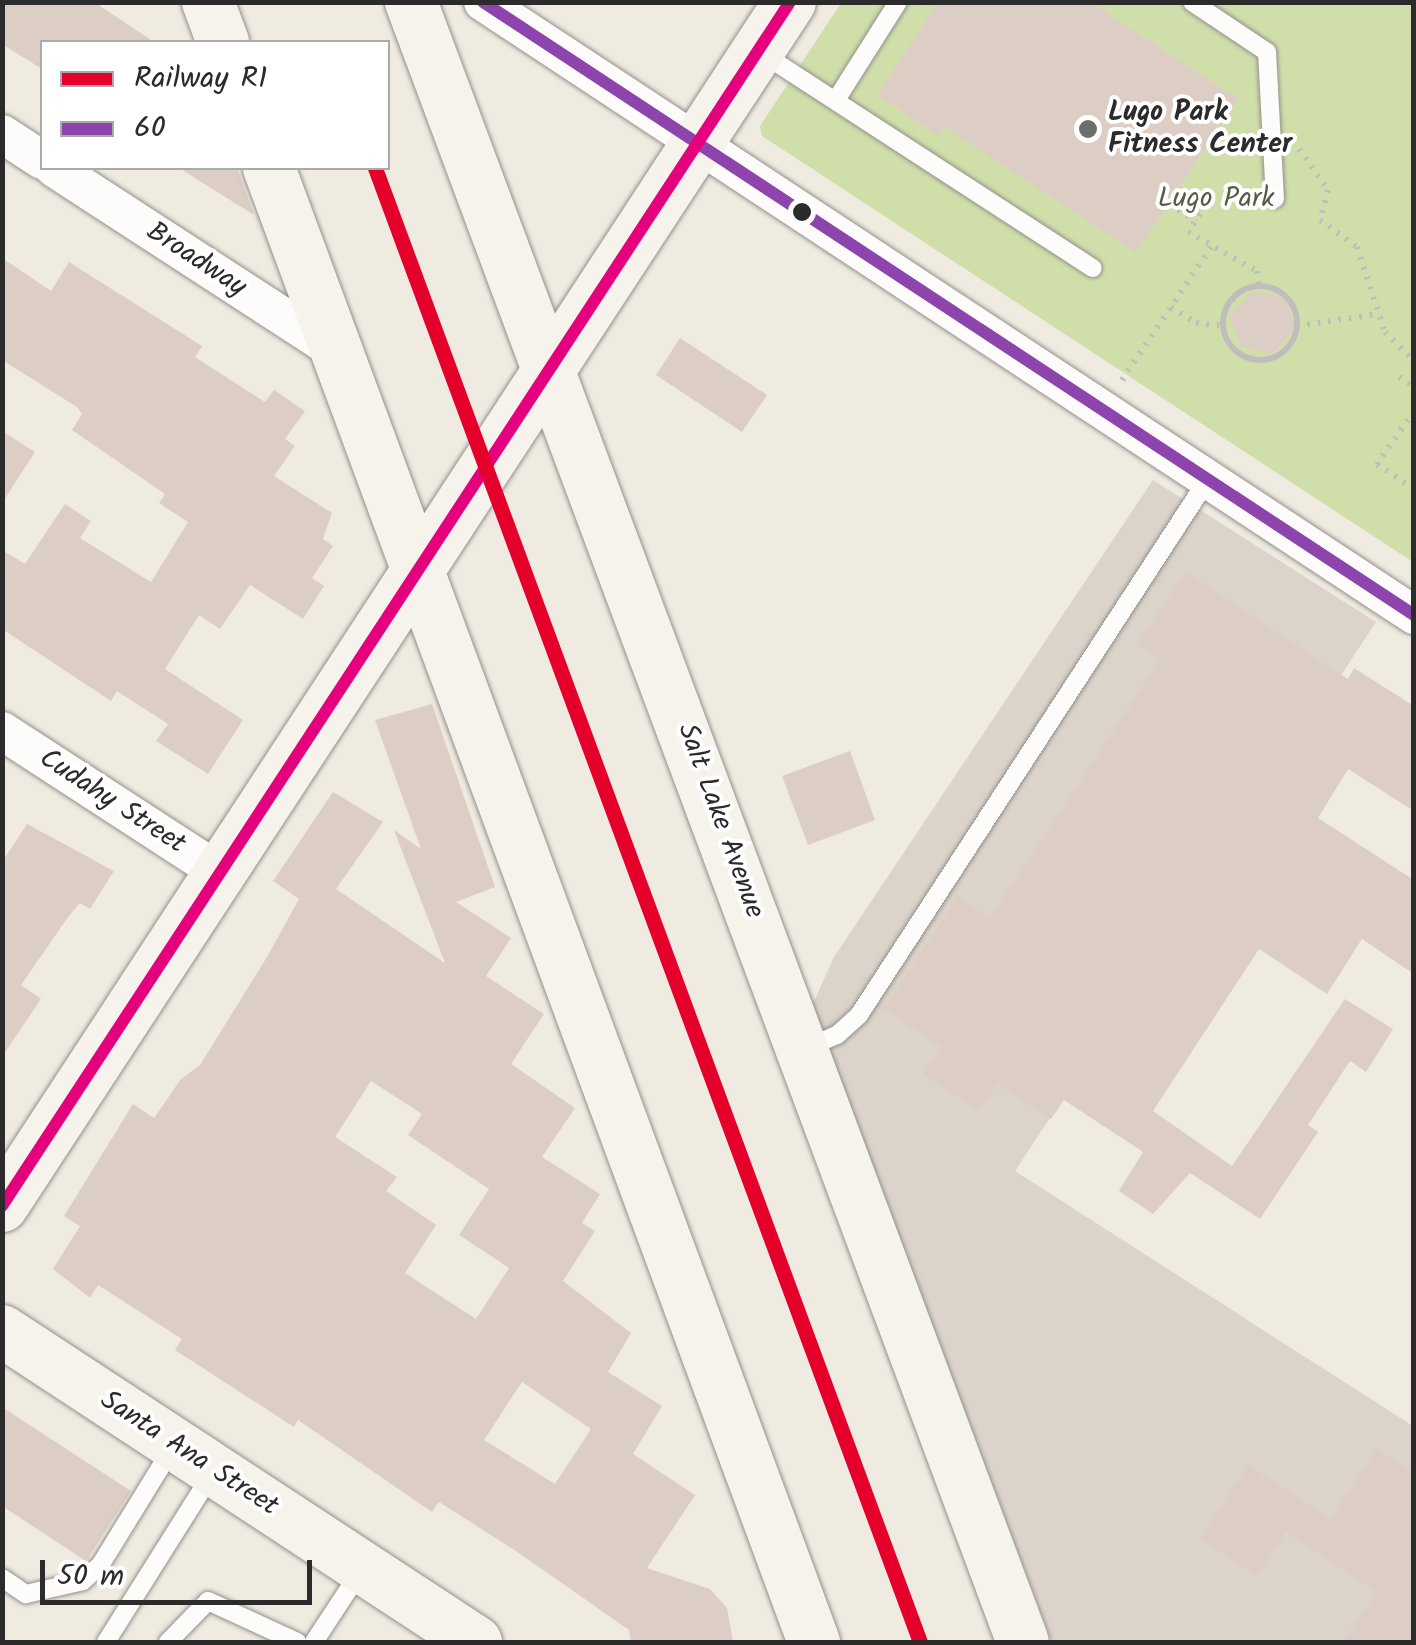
<!DOCTYPE html>
<style>
body{margin:0}
#map{position:relative;width:1416px;height:1645px;overflow:hidden;background:#efebe1;font-family:Kalam,sans-serif}
div>[style]{position:absolute}
.industrial>*{inset:0;background:#dcd4cb}
.green>*{inset:0;background:#d0dfaa}
.building>*{inset:0;background:#dccec4}
.path>*{height:6px;margin-top:-3px;transform-origin:0;background:repeating-linear-gradient(90deg,#bfbebc 0 2.5px,transparent 0 10.5px)}
.path>.ring{margin:-3px;padding:0;box-sizing:content-box;background:none;border:6px solid #bfbebc;border-radius:50%}
.roads{filter:drop-shadow(0 0 2px #93918c) drop-shadow(0 0 2px #93918c)}
.lane>*{height:18px;margin:-9px;padding:0 9px;transform-origin:9px;border-radius:9px;background:#fdfcfa}
.street>*{height:38px;margin:-19px;padding:0 19px;transform-origin:19px;border-radius:19px;background:#fdfcfa}
.secondary>*{height:52px;margin:-26px;padding:0 26px;transform-origin:26px;border-radius:26px;background:#f6f3ed}
.bus-1>*{height:12px;margin:-6px;padding:0 6px;transform-origin:6px;border-radius:6px;background:#8e44ad}
.bus-2>*{height:12px;margin:-6px;padding:0 6px;transform-origin:6px;border-radius:6px;background:#e5007d}
.rail-1>*{height:15px;margin:-7.5px;padding:0 7.5px;transform-origin:7.5px;border-radius:7.5px;background:#e4002b}
.dots>*{width:28px;height:28px;translate:-50% -50%;box-sizing:border-box;border:5px solid #fff;border-radius:50%}
span{translate:-50% -50%;white-space:nowrap;text-align:center;line-height:1.15;-webkit-text-stroke:8px #fff;paint-order:stroke}
.poi-label{font-size:28px;color:#2b2b2b;font-weight:700}
.left{translate:0 -50%;text-align:left}
.park-label{font-size:28px;color:#555e44}
.street-label{font-size:28px;color:#2b2b2b}
.frame{position:absolute;inset:0;border:5px solid #2b2b2b;pointer-events:none}
.legend{position:absolute;left:40px;top:40px;width:350px;height:130px;box-sizing:border-box;background:#fff;border:2px solid #aaa;margin:0;padding:12px 18px;list-style:none;font-size:30px;color:#2b2b2b}
.legend li{display:flex;align-items:center;gap:20px;height:50px}
.legend b{width:50px;border:2px solid #aaa}
.scale{position:absolute;left:40px;top:1560px;width:272px;height:45px;box-sizing:border-box;border:5px solid #2b2b2b;border-top:0;padding-left:12px;font-size:30px;line-height:35px;white-space:nowrap;color:#2b2b2b;-webkit-text-stroke:8px #fff;paint-order:stroke}
</style>
<div id="map">
<div class="industrial">
<div style="clip-path:polygon(1153px 480px,1376px 622px,1015px 1171px,1413px 1426px,1413px 1642px,1052px 1642px,812px 1006px,834px 957px)"></div>
</div>
<div class="green">
<div style="clip-path:polygon(841px 3px,1413px 3px,1413px 562px,762px 136px,760px 126px)"></div>
</div>
<div class="building">
<div style="clip-path:polygon(2px 2px,94px 2px,154px 42px,42px 42px,42px 69px,2px 44px)"></div>
<div style="clip-path:polygon(938px 2px,1091px 2px,1238px 99px,1136px 253px,944px 127px,939px 136px,877px 95px)"></div>
<div style="clip-path:polygon(179px 168px,237px 168px,254px 215px)"></div>
<div style="clip-path:polygon(2px 258px,51px 291px,69px 262px,202px 346px,195px 357px,265px 402px,274px 390px,305px 411px,285px 439px,295px 446px,274px 476px,332px 513px,323px 539px,333px 546px,312px 578px,324px 586px,303px 619px,250px 585px,220px 629px,199px 615px,165px 669px,243px 720px,208px 774px,156px 741px,168px 724px,117px 691px,111px 701px,2px 629px,2px 550px,25px 564px,65px 504px,91px 521px,80px 538px,151px 582px,188px 522px,159px 503px,165px 494px,72px 430px,82px 414px,77px 407px,2px 360px)"></div>
<div style="clip-path:polygon(1252px 291px,1284px 297px,1296px 327px,1273px 354px,1241px 347px,1229px 316px)"></div>
<div style="clip-path:polygon(680px 338px,767px 395px,742px 432px,656px 375px)"></div>
<div style="clip-path:polygon(2px 431px,35px 452px,2px 503px)"></div>
<div style="clip-path:polygon(1186px 572px,1348px 679px,1354px 668px,1414px 706px,1414px 811px,1348px 769px,1318px 818px,1414px 880px,1414px 974px,1362px 939px,1327px 994px,1259px 949px,1153px 1111px,1232px 1166px,1345px 999px,1393px 1029px,1366px 1072px,1350px 1061px,1308px 1125px,1318px 1132px,1260px 1219px,1190px 1173px,1153px 1214px,1119px 1191px,1143px 1152px,1064px 1100px,1051px 1119px,997px 1084px,979px 1111px,923px 1074px,941px 1047px,883px 1009px,958px 897px,990px 918px,1160px 660px,1137px 645px)"></div>
<div style="clip-path:polygon(evenodd,432px 704px,495px 887px,456px 902px,511px 938px,486px 976px,544px 1014px,511px 1064px,575px 1108px,542px 1157px,600px 1194px,582px 1223px,595px 1231px,563px 1281px,631px 1333px,608px 1372px,662px 1406px,633px 1454px,695px 1495px,647px 1568px,710px 1589px,727px 1608px,733px 1642px,631px 1642px,629px 1630px,516px 1551px,439px 1502px,432px 1512px,298px 1420px,294px 1427px,175px 1350px,182px 1339px,98px 1285px,90px 1298px,53px 1269px,80px 1226px,64px 1216px,133px 1104px,154px 1118px,181px 1079px,200px 1065px,267px 957px,299px 899px,273px 881px,333px 792px,383px 822px,336px 889px,445px 963px,394px 830px,421px 849px,375px 720px,432px 704px,371px 1081px,422px 1114px,408px 1135px,489px 1189px,459px 1235px,509px 1268px,476px 1319px,405px 1273px,436px 1225px,386px 1191px,397px 1177px,335px 1137px,371px 1081px,432px 704px,522px 1382px,591px 1429px,555px 1484px,484px 1440px,522px 1382px)"></div>
<div style="clip-path:polygon(850px 751px,875px 820px,808px 845px,782px 776px)"></div>
<div style="clip-path:polygon(27px 824px,114px 871px,90px 909px,80px 903px,68px 917px,21px 985px,41px 999px,2px 1057px,2px 862px)"></div>
<div style="clip-path:polygon(2px 1407px,131px 1491px,86px 1561px,2px 1506px)"></div>
<div style="clip-path:polygon(1377px 1449px,1414px 1474px,1414px 1642px,1343px 1642px,1377px 1592px,1286px 1532px,1257px 1576px,1200px 1538px,1248px 1465px,1330px 1519px)"></div>
</div>
<div class="path">
<div style="left:1299px;top:149px;width:50px;rotate:54.7deg"></div>
<div style="left:1328px;top:190px;width:31px;rotate:105deg"></div>
<div style="left:1320px;top:220px;width:46px;rotate:36.1deg"></div>
<div style="left:1357px;top:247px;width:89px;rotate:71.8deg"></div>
<div style="left:1385px;top:332px;width:41px;rotate:45deg"></div>
<div style="left:1169px;top:204px;width:32px;rotate:32deg"></div>
<div style="left:1206px;top:205px;width:32px;rotate:124deg"></div>
<div style="left:1188px;top:232px;width:79px;rotate:29.5deg"></div>
<div style="left:1257px;top:271px;width:15px;rotate:82deg"></div>
<div class="ring" style="left:1223px;top:286px;width:68px;height:68px"></div>
<div style="left:1171px;top:307px;width:30px;rotate:33deg"></div>
<div style="left:1196px;top:323px;width:27px;rotate:6deg"></div>
<div style="left:1297px;top:326px;width:81px;rotate:-8.5deg"></div>
<div style="left:1399px;top:377px;width:18px;rotate:34deg"></div>
<div style="left:1122px;top:380px;width:160px;rotate:-56.2deg"></div>
<div style="left:1414px;top:411px;width:65px;rotate:124.9deg"></div>
<div style="left:1377px;top:464px;width:45px;rotate:34deg"></div>
</div>
<div class="roads">
<div class="lane">
<div style="left:1192px;top:2px;width:90px;rotate:33.7deg"></div>
<div style="left:1267px;top:52px;width:147px;rotate:86.9deg"></div>
<div style="left:763px;top:54px;width:393px;rotate:33deg"></div>
<div style="left:836px;top:100px;width:116px;rotate:-57.7deg"></div>
<div style="left:805px;top:1049px;width:35px;rotate:-24deg"></div>
<div style="left:837px;top:1035px;width:30px;rotate:-42deg"></div>
<div style="left:859px;top:1015px;width:640px;rotate:-56.93deg"></div>
<div style="left:2px;top:1578px;width:29px;rotate:34deg"></div>
<div style="left:26px;top:1594px;width:58px;rotate:-12.8deg"></div>
<div style="left:83px;top:1581px;width:25px;rotate:-43deg"></div>
<div style="left:101px;top:1564px;width:137px;rotate:-58.4deg"></div>
<div style="left:106px;top:1642px;width:197px;rotate:-57.8deg"></div>
<div style="left:168px;top:1642px;width:57px;rotate:-45.7deg"></div>
<div style="left:208px;top:1601px;width:98px;rotate:24.7deg"></div>
<div style="left:314px;top:1642px;width:84px;rotate:-56.7deg"></div>
</div>
<div class="street">
<div style="left:483px;top:2px;width:1115px;rotate:33.36deg"></div>
<div style="left:2px;top:134px;width:48px;rotate:33deg"></div>
<div style="left:54px;top:168px;width:338px;rotate:33deg"></div>
<div style="left:2px;top:731px;width:261px;rotate:33deg"></div>
</div>
<div class="secondary">
<div style="left:208px;top:2px;width:43px;rotate:69.4deg"></div>
<div style="left:411px;top:2px;width:1750px;rotate:69.54deg"></div>
<div style="left:269px;top:168px;width:1572px;rotate:69.71deg"></div>
<div style="left:2px;top:1206px;width:1439px;rotate:-56.8deg"></div>
<div style="left:2px;top:1331px;width:567px;rotate:33.27deg"></div>
</div>
</div>
<div class="bus-1">
<div style="left:483px;top:2px;width:1115px;rotate:33.36deg"></div>
</div>
<div class="bus-2">
<div style="left:2px;top:1206px;width:1439px;rotate:-56.8deg"></div>
</div>
<div class="rail-1">
<div style="left:375px;top:168px;width:1572px;rotate:69.71deg"></div>
</div>
<div class="dots">
<div style="left:1088px;top:129px;background:#706e6b"></div>
<div style="left:802px;top:212px;background:#2b2b2b"></div>
</div>
<div class="poi-label">
<span class="left" style="left:1108px;top:129px">Lugo Park<br>Fitness Center</span>
</div>
<div class="park-label">
<span style="left:1216px;top:199px">Lugo Park</span>
</div>
<div class="street-label">
<span style="left:196px;top:260px;rotate:33deg">Broadway</span>
<span style="left:112px;top:802px;rotate:33deg">Cudahy Street</span>
<span style="left:720px;top:821px;rotate:70deg">Salt Lake Avenue</span>
<span style="left:189px;top:1454px;rotate:33deg">Santa Ana Street</span>
</div>
<div class="frame"></div>
<ul class="legend">
<li><b style="height:12px;background:#e4002b"></b>Railway R1</li>
<li><b style="height:12px;background:#8e44ad"></b>60</li>
</ul>
<div class="scale">50 m</div>
</div>
